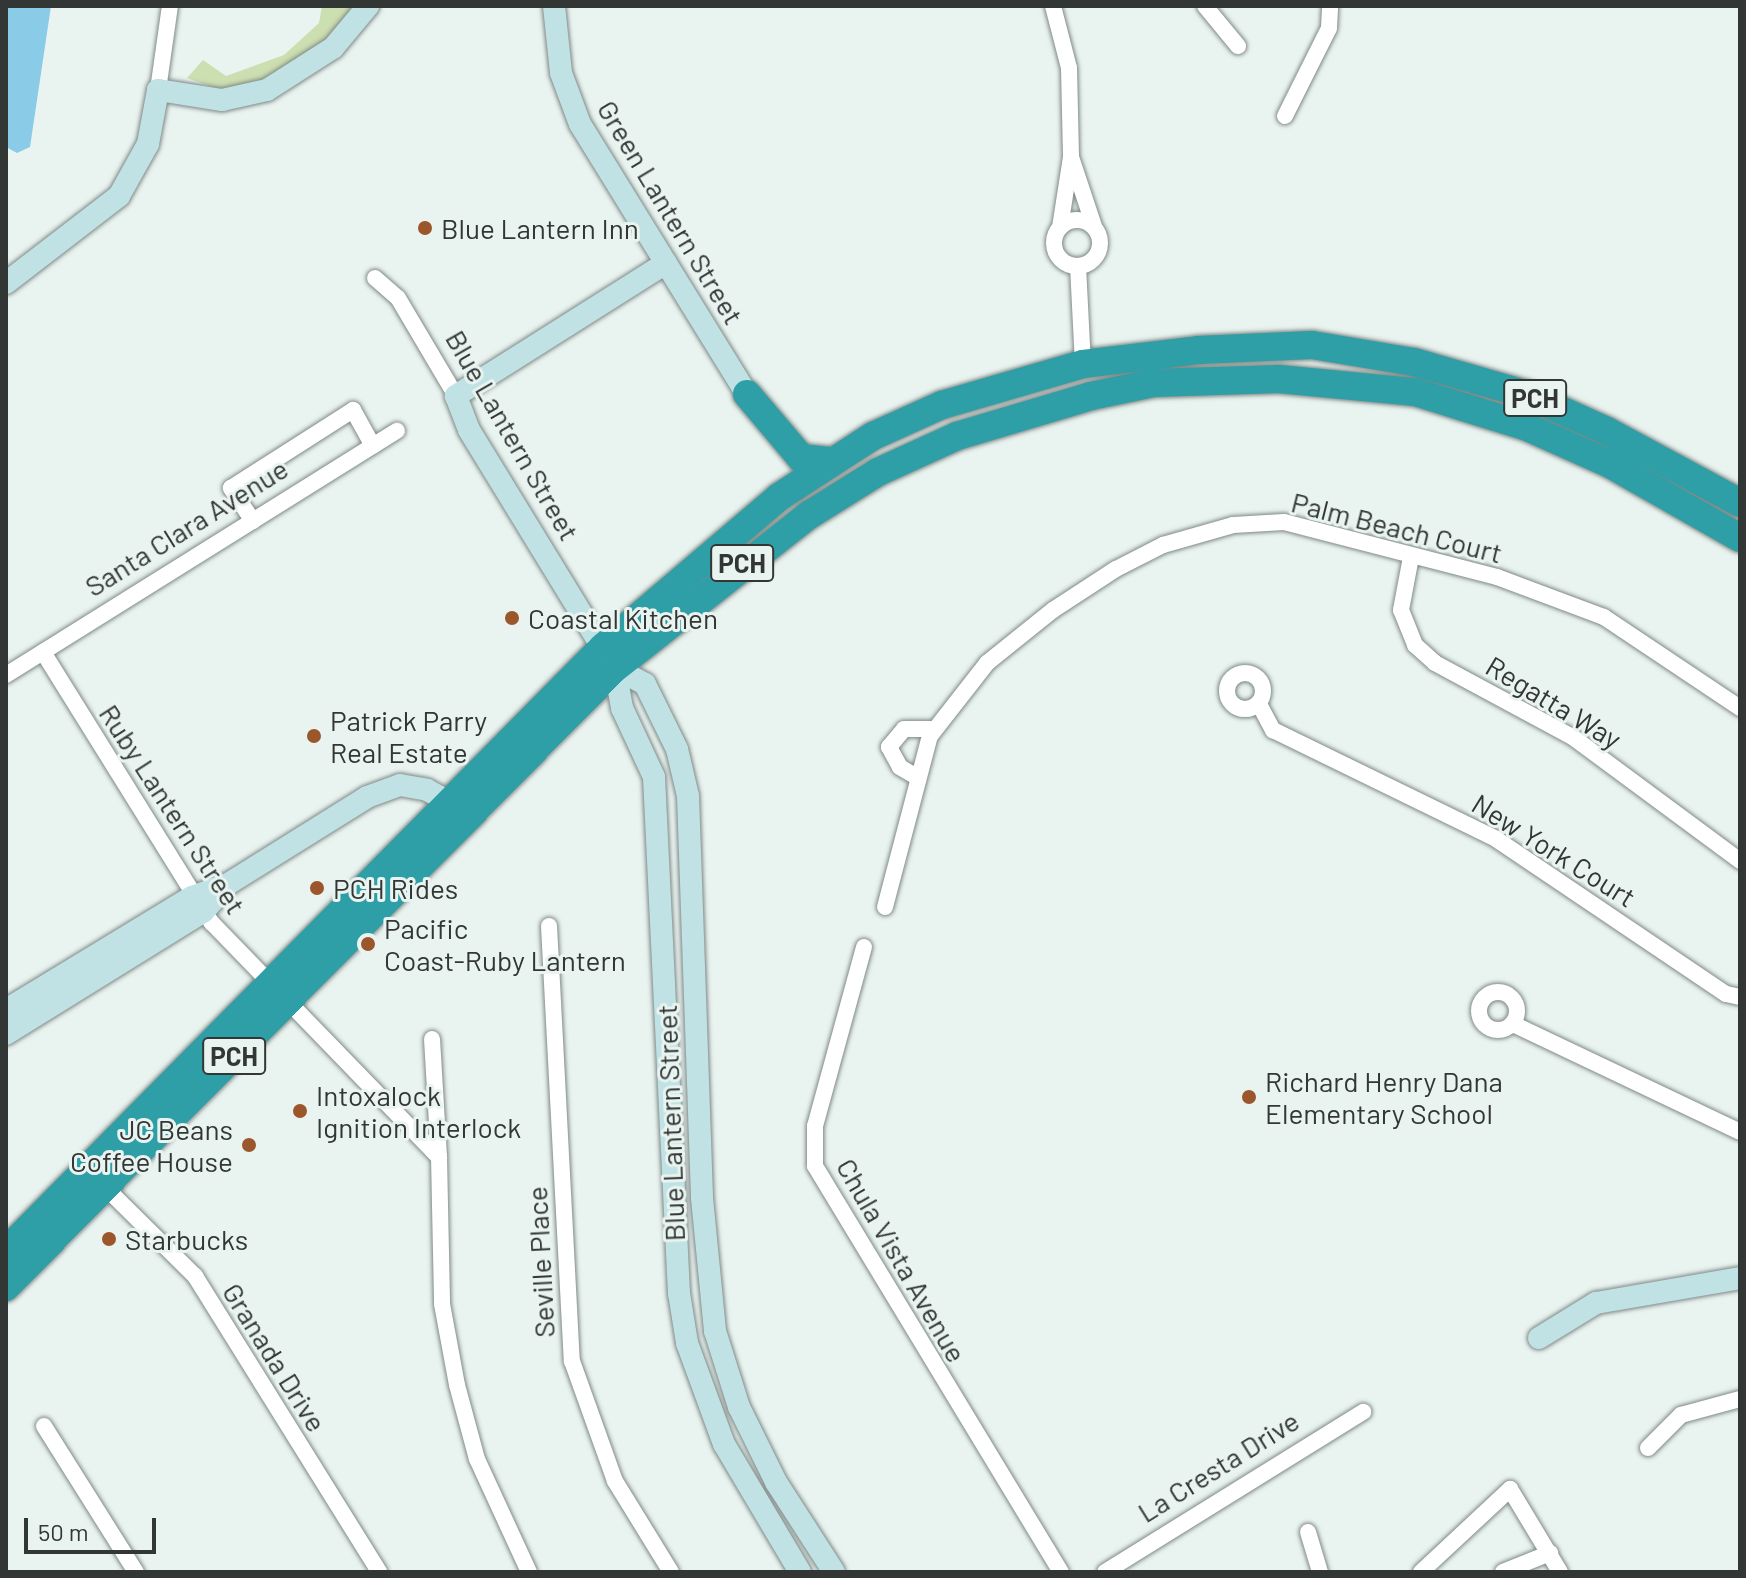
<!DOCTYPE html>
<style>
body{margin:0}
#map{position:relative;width:1746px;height:1578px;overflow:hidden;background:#e9f4f1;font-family:Barlow,sans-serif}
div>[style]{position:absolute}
.green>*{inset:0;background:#ccdfb0}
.water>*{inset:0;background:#8acbe7}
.roads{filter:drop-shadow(0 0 2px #808986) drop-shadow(0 0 2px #808986)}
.street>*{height:16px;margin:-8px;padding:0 8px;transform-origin:8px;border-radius:8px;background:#fff}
.street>.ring{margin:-8px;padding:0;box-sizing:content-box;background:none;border:16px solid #fff;border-radius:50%}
.secondary>*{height:22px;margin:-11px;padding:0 11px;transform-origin:11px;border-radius:11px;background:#c0e2e5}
.highway>*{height:28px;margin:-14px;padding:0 14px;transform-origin:14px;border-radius:14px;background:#2e9fa7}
.dots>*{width:22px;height:22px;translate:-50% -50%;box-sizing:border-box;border:4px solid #e9f4f1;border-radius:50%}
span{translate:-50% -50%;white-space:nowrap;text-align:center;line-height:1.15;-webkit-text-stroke:6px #e9f4f1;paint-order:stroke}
.shield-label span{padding:2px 6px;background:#e9f4f1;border:2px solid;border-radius:6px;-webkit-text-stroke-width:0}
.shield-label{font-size:26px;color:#323635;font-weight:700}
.street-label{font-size:28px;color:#323635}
.poi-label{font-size:28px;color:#323635}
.left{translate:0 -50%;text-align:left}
.right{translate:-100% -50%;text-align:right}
.frame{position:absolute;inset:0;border:8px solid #323635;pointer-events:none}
.scale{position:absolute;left:24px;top:1518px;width:132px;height:36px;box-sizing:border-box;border:4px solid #323635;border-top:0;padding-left:10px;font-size:24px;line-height:28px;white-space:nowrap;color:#323635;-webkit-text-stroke:6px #e9f4f1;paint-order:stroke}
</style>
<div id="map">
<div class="green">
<div style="clip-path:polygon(322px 6px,359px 6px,344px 26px,305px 56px,253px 85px,218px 89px,187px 78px,203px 60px,226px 76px,284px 55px,319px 23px)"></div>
</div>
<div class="water">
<div style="clip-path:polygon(6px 6px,51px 6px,30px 147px,17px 153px,6px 147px)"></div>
</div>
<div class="roads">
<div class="street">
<div style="left:1053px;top:6px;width:64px;rotate:75.5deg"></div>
<div style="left:1069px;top:68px;width:89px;rotate:88.7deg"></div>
<div style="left:1071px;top:157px;width:71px;rotate:98.9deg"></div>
<div style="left:1205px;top:6px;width:52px;rotate:50.5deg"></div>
<div style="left:158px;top:90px;width:85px;rotate:-81.9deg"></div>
<div style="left:1285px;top:116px;width:98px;rotate:-63.4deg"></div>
<div style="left:1329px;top:28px;width:22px;rotate:-87deg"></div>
<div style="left:1071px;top:157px;width:73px;rotate:71.6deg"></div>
<div class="ring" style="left:1054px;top:220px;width:30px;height:30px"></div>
<div style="left:1078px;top:266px;width:98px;rotate:87.1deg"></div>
<div style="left:375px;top:278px;width:30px;rotate:41deg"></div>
<div style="left:398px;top:298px;width:114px;rotate:59.4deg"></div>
<div style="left:253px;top:521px;width:40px;rotate:-124deg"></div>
<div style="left:231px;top:488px;width:145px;rotate:-32.6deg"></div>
<div style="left:353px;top:410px;width:41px;rotate:60.9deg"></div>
<div style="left:1411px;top:557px;width:54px;rotate:100.7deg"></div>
<div style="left:1401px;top:610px;width:38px;rotate:68deg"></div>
<div style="left:1415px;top:645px;width:27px;rotate:42deg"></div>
<div style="left:1435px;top:663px;width:158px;rotate:28.3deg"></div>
<div style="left:1574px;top:738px;width:207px;rotate:36.5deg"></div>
<div style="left:43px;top:652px;width:319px;rotate:58.1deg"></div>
<div style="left:212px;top:923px;width:326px;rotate:45.9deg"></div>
<div style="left:439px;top:1157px;width:147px;rotate:88.8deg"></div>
<div style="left:442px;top:1304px;width:82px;rotate:79.5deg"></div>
<div style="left:457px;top:1385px;width:77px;rotate:74.9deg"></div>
<div style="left:477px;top:1459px;width:124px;rotate:65.3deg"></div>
<div class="ring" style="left:1227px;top:673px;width:20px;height:20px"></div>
<div style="left:6px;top:675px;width:461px;rotate:-32deg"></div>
<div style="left:1259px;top:704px;width:30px;rotate:62deg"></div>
<div style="left:1273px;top:730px;width:248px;rotate:26deg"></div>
<div style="left:1496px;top:839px;width:277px;rotate:34deg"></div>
<div style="left:1726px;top:994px;width:14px;rotate:12deg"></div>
<div style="left:917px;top:777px;width:20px;rotate:-150deg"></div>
<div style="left:900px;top:767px;width:23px;rotate:-119deg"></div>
<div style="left:889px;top:747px;width:23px;rotate:-50deg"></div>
<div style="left:904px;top:729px;width:30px"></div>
<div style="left:885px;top:907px;width:177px;rotate:-75.3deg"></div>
<div style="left:930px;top:736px;width:93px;rotate:-52deg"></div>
<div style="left:987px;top:663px;width:85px;rotate:-38.8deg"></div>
<div style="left:1053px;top:610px;width:75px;rotate:-33.1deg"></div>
<div style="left:1116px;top:569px;width:53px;rotate:-27.1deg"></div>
<div style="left:1163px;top:545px;width:73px;rotate:-15.9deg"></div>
<div style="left:1233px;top:525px;width:51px;rotate:-3.4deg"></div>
<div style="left:1284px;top:522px;width:220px;rotate:14.5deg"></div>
<div style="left:1497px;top:577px;width:114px;rotate:20.5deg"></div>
<div style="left:1604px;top:617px;width:164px;rotate:33.8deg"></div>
<div style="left:549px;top:926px;width:436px;rotate:87deg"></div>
<div style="left:572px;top:1361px;width:127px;rotate:70.3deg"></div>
<div style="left:615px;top:1481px;width:107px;rotate:58.4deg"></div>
<div style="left:864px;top:947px;width:186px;rotate:105.3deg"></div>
<div style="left:815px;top:1126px;width:40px;rotate:90deg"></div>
<div style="left:815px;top:1166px;width:475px;rotate:58.8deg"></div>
<div class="ring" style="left:1479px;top:992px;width:22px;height:22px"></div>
<div style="left:1513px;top:1024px;width:251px;rotate:25.4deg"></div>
<div style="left:432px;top:1039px;width:118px;rotate:86.6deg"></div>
<div style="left:105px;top:1187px;width:127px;rotate:44.7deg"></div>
<div style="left:195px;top:1276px;width:349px;rotate:58.1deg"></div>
<div style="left:44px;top:1426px;width:173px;rotate:57.8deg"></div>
<div style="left:1648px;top:1448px;width:47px;rotate:-45deg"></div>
<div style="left:1681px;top:1415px;width:61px;rotate:-15.2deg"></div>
<div style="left:1308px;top:1532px;width:42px;rotate:73.3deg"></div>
<div style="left:1105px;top:1572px;width:304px;rotate:-31.8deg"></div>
<div style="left:1421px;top:1572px;width:122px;rotate:-43deg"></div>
<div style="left:1510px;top:1489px;width:97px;rotate:58.9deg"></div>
<div style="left:1503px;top:1572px;width:51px;rotate:-22deg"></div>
</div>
<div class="secondary">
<div style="left:554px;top:6px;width:67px;rotate:84deg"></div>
<div style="left:561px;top:73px;width:54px;rotate:69.6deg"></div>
<div style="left:580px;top:124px;width:317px;rotate:58.3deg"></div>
<div style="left:666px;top:263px;width:249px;rotate:147.7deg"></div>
<div style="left:456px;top:396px;width:36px;rotate:69deg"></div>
<div style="left:469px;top:430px;width:279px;rotate:58.5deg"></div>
<div style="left:615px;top:668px;width:41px;rotate:80.1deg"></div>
<div style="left:622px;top:708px;width:76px;rotate:65.1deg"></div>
<div style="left:654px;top:777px;width:517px;rotate:87.23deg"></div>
<div style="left:679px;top:1293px;width:51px;rotate:80.9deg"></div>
<div style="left:687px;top:1343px;width:108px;rotate:69.9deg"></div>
<div style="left:724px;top:1444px;width:149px;rotate:59.3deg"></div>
<div style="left:6px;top:283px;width:143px;rotate:-37.6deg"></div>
<div style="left:119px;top:196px;width:60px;rotate:-60.9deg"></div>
<div style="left:148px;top:144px;width:55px;rotate:-79.5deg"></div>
<div style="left:158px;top:90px;width:65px;rotate:8.9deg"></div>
<div style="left:222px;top:100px;width:46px;rotate:-12.5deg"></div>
<div style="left:267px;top:90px;width:78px;rotate:-32.5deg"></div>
<div style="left:333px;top:48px;width:55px;rotate:-50.2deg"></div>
<div style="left:615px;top:668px;width:34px;rotate:28deg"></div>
<div style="left:645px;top:684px;width:72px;rotate:63.8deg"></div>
<div style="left:677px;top:749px;width:48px;rotate:76.8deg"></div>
<div style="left:688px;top:796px;width:402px;rotate:88deg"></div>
<div style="left:702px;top:1198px;width:134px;rotate:84.4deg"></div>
<div style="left:715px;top:1331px;width:80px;rotate:72.5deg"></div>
<div style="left:739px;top:1407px;width:84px;rotate:63.7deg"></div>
<div style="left:776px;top:1482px;width:107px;rotate:57.2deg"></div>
<div style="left:6px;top:1010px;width:218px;rotate:-31.3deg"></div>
<div style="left:192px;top:897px;width:38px;rotate:-20deg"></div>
<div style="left:228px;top:884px;width:164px;rotate:-32deg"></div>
<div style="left:367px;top:797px;width:35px;rotate:-20deg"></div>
<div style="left:400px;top:785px;width:27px;rotate:10deg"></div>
<div style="left:427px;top:790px;width:38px;rotate:28deg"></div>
<div style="left:6px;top:1034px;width:232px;rotate:-31.8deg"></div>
<div style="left:203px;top:912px;width:36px;rotate:-48deg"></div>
<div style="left:1539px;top:1338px;width:67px;rotate:-31.6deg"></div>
<div style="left:1596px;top:1303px;width:146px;rotate:-9.8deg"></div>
</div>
<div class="highway">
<div style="left:747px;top:394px;width:84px;rotate:49.8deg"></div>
<div style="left:801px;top:458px;width:31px;rotate:6deg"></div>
<div style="left:6px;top:1251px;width:849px;rotate:-45.33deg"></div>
<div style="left:603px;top:647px;width:231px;rotate:-40.4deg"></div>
<div style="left:779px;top:497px;width:112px;rotate:-33deg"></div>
<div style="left:873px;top:436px;width:76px;rotate:-24.2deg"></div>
<div style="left:942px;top:405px;width:147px;rotate:-16.2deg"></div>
<div style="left:1083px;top:364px;width:116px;rotate:-6.9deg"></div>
<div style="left:1198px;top:350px;width:114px;rotate:-2.5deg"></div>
<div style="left:1312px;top:345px;width:103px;rotate:9.5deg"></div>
<div style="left:1414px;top:362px;width:116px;rotate:16.1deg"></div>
<div style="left:1525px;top:394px;width:90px;rotate:24.3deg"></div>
<div style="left:1607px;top:431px;width:151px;rotate:28.4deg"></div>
<div style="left:6px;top:1287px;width:868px;rotate:-45.47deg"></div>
<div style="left:615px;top:668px;width:247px;rotate:-38.3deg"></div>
<div style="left:809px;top:515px;width:81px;rotate:-31.9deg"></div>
<div style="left:878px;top:472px;width:87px;rotate:-24.5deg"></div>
<div style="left:957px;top:436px;width:140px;rotate:-16.6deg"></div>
<div style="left:1091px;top:396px;width:64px;rotate:-11.7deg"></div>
<div style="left:1154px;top:383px;width:125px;rotate:-1.8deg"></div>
<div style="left:1279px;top:379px;width:137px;rotate:5.5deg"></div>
<div style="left:1415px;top:392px;width:115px;rotate:17.2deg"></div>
<div style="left:1525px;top:426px;width:95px;rotate:24.1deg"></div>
<div style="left:1612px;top:465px;width:147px;rotate:29.7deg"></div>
</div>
</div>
<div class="dots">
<div style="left:425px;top:228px;background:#9b562b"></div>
<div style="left:512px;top:618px;background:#9b562b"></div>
<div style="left:314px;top:736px;background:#9b562b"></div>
<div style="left:317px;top:888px;background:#9b562b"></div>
<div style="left:368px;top:944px;background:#9b562b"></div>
<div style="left:1249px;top:1097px;background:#9b562b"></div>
<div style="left:300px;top:1111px;background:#9b562b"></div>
<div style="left:249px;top:1145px;background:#9b562b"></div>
<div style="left:109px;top:1239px;background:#9b562b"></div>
</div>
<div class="shield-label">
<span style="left:1535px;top:398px">PCH</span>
<span style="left:742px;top:563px">PCH</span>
<span style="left:234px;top:1056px">PCH</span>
</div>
<div class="street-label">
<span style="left:671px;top:212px;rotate:59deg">Green Lantern Street</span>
<span style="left:513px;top:435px;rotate:60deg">Blue Lantern Street</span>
<span style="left:186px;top:527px;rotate:-32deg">Santa Clara Avenue</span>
<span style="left:1397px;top:527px;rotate:14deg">Palm Beach Court</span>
<span style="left:1554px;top:702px;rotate:31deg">Regatta Way</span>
<span style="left:173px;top:809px;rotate:57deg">Ruby Lantern Street</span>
<span style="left:1554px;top:850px;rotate:32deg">New York Court</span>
<span style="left:670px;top:1123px;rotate:-92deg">Blue Lantern Street</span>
<span style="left:902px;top:1260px;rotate:60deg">Chula Vista Avenue</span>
<span style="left:540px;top:1262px;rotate:-93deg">Seville Place</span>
<span style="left:275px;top:1357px;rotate:58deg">Granada Drive</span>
<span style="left:1218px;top:1466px;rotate:-32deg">La Cresta Drive</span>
</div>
<div class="poi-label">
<span class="left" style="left:441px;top:228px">Blue Lantern Inn</span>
<span class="left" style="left:528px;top:618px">Coastal Kitchen</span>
<span class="left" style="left:330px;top:736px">Patrick Parry<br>Real Estate</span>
<span class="left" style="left:333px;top:888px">PCH Rides</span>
<span class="left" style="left:384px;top:944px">Pacific<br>Coast-Ruby Lantern</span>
<span class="left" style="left:1265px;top:1097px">Richard Henry Dana<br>Elementary School</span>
<span class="left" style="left:316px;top:1111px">Intoxalock<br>Ignition Interlock</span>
<span class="right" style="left:233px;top:1145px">JC Beans<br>Coffee House</span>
<span class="left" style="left:125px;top:1239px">Starbucks</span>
</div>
<div class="frame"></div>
<div class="scale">50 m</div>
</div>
